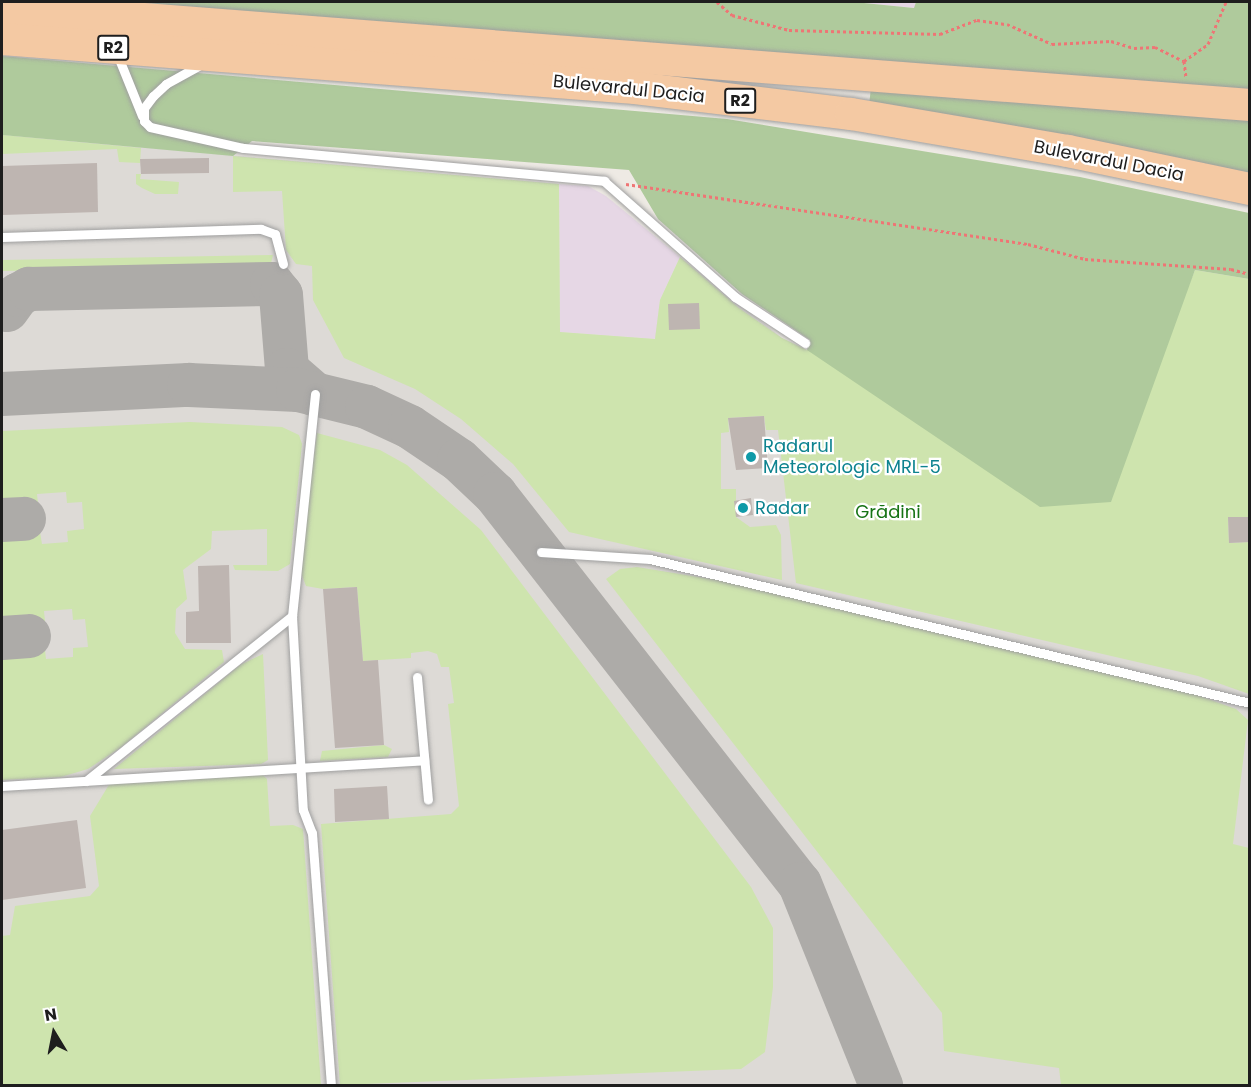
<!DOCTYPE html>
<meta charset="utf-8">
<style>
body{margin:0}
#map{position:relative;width:1251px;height:1087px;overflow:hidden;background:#eeeae4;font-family:Poppins,sans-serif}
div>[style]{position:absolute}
.industrial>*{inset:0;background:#e6d7e5}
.airport>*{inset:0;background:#dddad6}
.grass>*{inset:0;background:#cee4ae}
.forest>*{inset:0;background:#afca9c}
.taxiway>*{height:44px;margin:-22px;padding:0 22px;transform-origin:22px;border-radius:22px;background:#adaba8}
.building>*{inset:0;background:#beb5b1}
.path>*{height:3px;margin-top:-1.5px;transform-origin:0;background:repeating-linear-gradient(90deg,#ee7575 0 3px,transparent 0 6px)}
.roads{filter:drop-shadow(0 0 2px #9f9f9f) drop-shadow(0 0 2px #9f9f9f)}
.lane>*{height:9px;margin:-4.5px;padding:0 4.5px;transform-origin:4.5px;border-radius:4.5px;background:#fff}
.primary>*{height:32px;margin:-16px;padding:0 16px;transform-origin:16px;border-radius:16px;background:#f4c9a3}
.dots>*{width:16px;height:16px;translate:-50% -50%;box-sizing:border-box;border:3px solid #fff;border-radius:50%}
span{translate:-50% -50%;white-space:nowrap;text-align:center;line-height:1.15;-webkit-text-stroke:4.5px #fff;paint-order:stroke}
.shield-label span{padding:2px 4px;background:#fff;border:2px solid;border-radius:4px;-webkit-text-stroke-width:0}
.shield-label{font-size:16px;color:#1e1e1e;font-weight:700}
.street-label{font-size:18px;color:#1e1e1e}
.culture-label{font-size:18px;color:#0d838f}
.left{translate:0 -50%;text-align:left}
.park-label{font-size:18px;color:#167314}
.frame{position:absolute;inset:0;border:3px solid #1e1e1e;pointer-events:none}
.north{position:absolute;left:24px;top:1003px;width:60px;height:60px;-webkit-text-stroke:4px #fff;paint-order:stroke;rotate:350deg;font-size:16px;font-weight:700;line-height:24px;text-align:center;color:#1e1e1e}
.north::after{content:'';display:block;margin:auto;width:21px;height:27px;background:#1e1e1e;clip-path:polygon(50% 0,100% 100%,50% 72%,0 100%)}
</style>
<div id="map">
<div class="industrial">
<div style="clip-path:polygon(854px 2px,916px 2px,915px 8px)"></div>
<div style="clip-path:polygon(559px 184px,588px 186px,606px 196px,680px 257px,660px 300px,656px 339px,560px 332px)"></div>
</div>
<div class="airport">
<div style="clip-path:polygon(2px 135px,559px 184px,560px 332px,655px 339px,660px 300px,680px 257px,782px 338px,807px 350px,1040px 507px,1249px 492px,1249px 1085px,2px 1085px)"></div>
</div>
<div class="grass">
<div style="clip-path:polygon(2px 135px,141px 148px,140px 163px,119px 162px,117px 149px,2px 154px)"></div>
<div style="clip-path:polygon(233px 156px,559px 184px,560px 332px,655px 339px,660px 300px,680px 257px,739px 308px,782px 338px,807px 350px,1178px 312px,1195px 270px,1249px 279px,1249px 517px,1228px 518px,1229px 543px,1249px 542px,1249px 694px,1198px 676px,796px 583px,778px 430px,766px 430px,764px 416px,728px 418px,729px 432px,721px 433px,721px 489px,736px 489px,736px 517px,750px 527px,776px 525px,781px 535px,782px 580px,569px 532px,513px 464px,461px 419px,415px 389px,344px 358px,313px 300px,312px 266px,296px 264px,286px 250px,282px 191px,233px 192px)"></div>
<div style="clip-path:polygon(136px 174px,141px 174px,140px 179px,179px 182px,178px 194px,155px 194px,142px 188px,136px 184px)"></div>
<div style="clip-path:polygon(273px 255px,270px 267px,2px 271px,2px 260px)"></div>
<div style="clip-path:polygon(190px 422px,282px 427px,299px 435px,302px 444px,290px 564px,278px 571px,235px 570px,233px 565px,267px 565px,267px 529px,212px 531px,211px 549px,183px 570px,187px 599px,176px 609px,175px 633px,185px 649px,222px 650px,224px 662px,120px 748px,88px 769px,61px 777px,2px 780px,2px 647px,30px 645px,31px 651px,45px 650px,46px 659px,73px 657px,73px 648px,88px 647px,85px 619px,73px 620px,72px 609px,44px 611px,45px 621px,29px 622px,29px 627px,2px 629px,2px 528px,24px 527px,25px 533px,40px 532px,42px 544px,68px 542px,67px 531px,84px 529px,82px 502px,67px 503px,66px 492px,37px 494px,38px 503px,2px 511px,2px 431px)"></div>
<div style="clip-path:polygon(317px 433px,380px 450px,407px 465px,481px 530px,751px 887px,773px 928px,773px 987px,765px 1052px,741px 1069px,340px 1085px,321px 824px,451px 814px,459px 806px,448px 704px,454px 703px,449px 667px,441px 667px,437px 654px,428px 651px,411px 653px,411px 658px,363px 661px,357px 587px,323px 589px,306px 586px,299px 568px)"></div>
<div style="clip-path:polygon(637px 567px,723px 581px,1169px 685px,1236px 709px,1248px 720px,1233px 844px,1249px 848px,1249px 1085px,1061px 1085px,1059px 1068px,944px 1051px,942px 1013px,606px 579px,620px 569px)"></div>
<div style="clip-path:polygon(263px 654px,268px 760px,261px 764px,114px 769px,240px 665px)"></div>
<div style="clip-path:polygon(384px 745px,392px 749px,388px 757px,320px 761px,322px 751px)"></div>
<div style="clip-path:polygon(262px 774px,267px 779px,270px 826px,293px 825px,303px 829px,321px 1085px,2px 1086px,2px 936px,10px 935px,15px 906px,90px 896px,99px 886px,90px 816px,110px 783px)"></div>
</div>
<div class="forest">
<div style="clip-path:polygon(131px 2px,854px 2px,914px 8px,916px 2px,1249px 2px,1249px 95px)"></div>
<div style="clip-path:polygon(2px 56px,727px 119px,1080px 177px,1249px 213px,1249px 279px,1195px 270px,1111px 502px,1040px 507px,807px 350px,810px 340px,742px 294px,658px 219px,629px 170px,252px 141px,233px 156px,2px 135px)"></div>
<div style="clip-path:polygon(871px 87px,1249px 115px,1249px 178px,869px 106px)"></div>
</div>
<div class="taxiway">
<div style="left:7px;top:310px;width:19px;rotate:-54deg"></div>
<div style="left:18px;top:295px;width:13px;rotate:-29deg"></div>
<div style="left:29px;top:289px;width:243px;rotate:-1.2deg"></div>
<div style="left:272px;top:284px;width:14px;rotate:51deg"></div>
<div style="left:281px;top:295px;width:75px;rotate:85.4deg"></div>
<div style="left:287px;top:370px;width:37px;rotate:41deg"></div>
<div style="left:2px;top:394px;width:187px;rotate:-2.8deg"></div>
<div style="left:189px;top:385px;width:109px;rotate:2.6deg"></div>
<div style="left:298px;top:390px;width:71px;rotate:13.8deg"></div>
<div style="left:367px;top:407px;width:47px;rotate:24.9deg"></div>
<div style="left:410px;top:427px;width:59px;rotate:34deg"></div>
<div style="left:459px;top:460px;width:50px;rotate:43.4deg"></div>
<div style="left:495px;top:494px;width:495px;rotate:52deg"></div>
<div style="left:800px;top:884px;width:218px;rotate:68.1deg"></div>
<div style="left:2px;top:520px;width:22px;rotate:-3deg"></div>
<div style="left:2px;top:638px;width:27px;rotate:-4deg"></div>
</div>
<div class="building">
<div style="clip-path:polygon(209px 158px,209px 173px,141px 174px,140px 159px)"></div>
<div style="clip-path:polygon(97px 163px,98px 212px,2px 215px,2px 166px)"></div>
<div style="clip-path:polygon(699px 303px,700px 329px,669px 330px,668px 304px)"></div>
<div style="clip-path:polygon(764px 416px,768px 468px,736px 470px,728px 418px)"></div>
<div style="clip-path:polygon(751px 498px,753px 515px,736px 517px,734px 501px)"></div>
<div style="clip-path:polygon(1228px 517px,1250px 517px,1250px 542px,1229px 543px)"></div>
<div style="clip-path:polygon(229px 565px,231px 643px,186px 643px,186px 612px,199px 611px,198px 566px)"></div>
<div style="clip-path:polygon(357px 587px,363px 661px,378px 660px,384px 745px,335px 748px,323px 589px)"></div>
<div style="clip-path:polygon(387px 786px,389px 819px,335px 822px,334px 789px)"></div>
<div style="clip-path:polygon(77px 820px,86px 888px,2px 900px,2px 830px)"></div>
</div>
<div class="path">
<div style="left:717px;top:2px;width:20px;rotate:41deg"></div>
<div style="left:732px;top:15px;width:59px;rotate:14.7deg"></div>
<div style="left:789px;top:30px;width:151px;rotate:1.5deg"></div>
<div style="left:940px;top:34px;width:40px;rotate:-21deg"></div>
<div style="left:977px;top:20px;width:30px;rotate:8deg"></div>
<div style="left:1007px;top:24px;width:49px;rotate:24deg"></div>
<div style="left:1052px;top:44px;width:59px;rotate:-2.9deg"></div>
<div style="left:1111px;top:41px;width:24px;rotate:17deg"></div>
<div style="left:1134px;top:48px;width:21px;rotate:-3deg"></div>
<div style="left:1155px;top:47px;width:32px;rotate:26deg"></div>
<div style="left:1184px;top:61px;width:16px;rotate:83deg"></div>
<div style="left:1184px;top:61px;width:29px;rotate:-35deg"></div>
<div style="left:1208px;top:44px;width:46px;rotate:-66.8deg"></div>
<div style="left:626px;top:184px;width:406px;rotate:8.5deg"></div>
<div style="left:1028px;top:244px;width:59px;rotate:14.7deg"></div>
<div style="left:1085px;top:259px;width:146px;rotate:3.9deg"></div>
<div style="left:1231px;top:269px;width:20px;rotate:15deg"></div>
</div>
<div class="roads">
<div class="lane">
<div style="left:117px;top:54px;width:67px;rotate:68deg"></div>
<div style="left:200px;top:65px;width:39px;rotate:151deg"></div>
<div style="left:166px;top:84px;width:18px;rotate:137deg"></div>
<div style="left:153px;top:96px;width:15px;rotate:127deg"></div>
<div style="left:144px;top:108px;width:13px;rotate:90deg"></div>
<div style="left:144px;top:121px;width:8px;rotate:45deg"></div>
<div style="left:150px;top:127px;width:95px;rotate:12.7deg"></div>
<div style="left:243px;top:148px;width:363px;rotate:5.2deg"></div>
<div style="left:604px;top:181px;width:175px;rotate:41.5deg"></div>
<div style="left:735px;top:297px;width:84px;rotate:33.3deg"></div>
<div style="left:2px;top:237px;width:259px;rotate:-1.8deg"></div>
<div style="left:261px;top:229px;width:15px;rotate:20deg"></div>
<div style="left:275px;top:234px;width:31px;rotate:75deg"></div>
<div style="left:315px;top:394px;width:223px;rotate:95.9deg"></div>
<div style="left:292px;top:616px;width:194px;rotate:86.8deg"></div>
<div style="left:303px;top:810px;width:25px;rotate:69deg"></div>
<div style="left:312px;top:833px;width:254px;rotate:85.7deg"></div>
<div style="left:541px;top:552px;width:109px;rotate:3.7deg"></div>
<div style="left:650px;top:559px;width:617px;rotate:13.5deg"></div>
<div style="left:417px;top:677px;width:123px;rotate:84.9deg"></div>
<div style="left:86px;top:781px;width:264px;rotate:-38.7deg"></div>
<div style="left:2px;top:786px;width:423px;rotate:-3.5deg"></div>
</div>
<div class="primary">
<div style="left:2px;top:8px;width:1252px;rotate:4.44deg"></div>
<div style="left:2px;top:39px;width:635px;rotate:4.43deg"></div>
<div style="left:635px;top:88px;width:218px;rotate:6.9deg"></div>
<div style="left:851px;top:114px;width:220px;rotate:9.7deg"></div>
<div style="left:1068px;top:151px;width:186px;rotate:11.8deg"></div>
</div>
</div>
<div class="dots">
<div style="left:751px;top:457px;background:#0f9aa8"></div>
<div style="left:743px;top:508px;background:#0f9aa8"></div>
</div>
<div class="shield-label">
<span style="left:113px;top:48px">R2</span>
<span style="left:740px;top:101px">R2</span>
</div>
<div class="street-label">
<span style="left:629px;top:89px;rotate:6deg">Bulevardul Dacia</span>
<span style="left:1109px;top:161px;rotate:11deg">Bulevardul Dacia</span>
</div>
<div class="culture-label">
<span class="left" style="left:763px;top:457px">Radarul<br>Meteorologic MRL-5</span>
<span class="left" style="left:755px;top:508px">Radar</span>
</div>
<div class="park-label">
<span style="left:888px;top:512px">Grădini</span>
</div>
<div class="frame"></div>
<div class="north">N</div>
</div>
